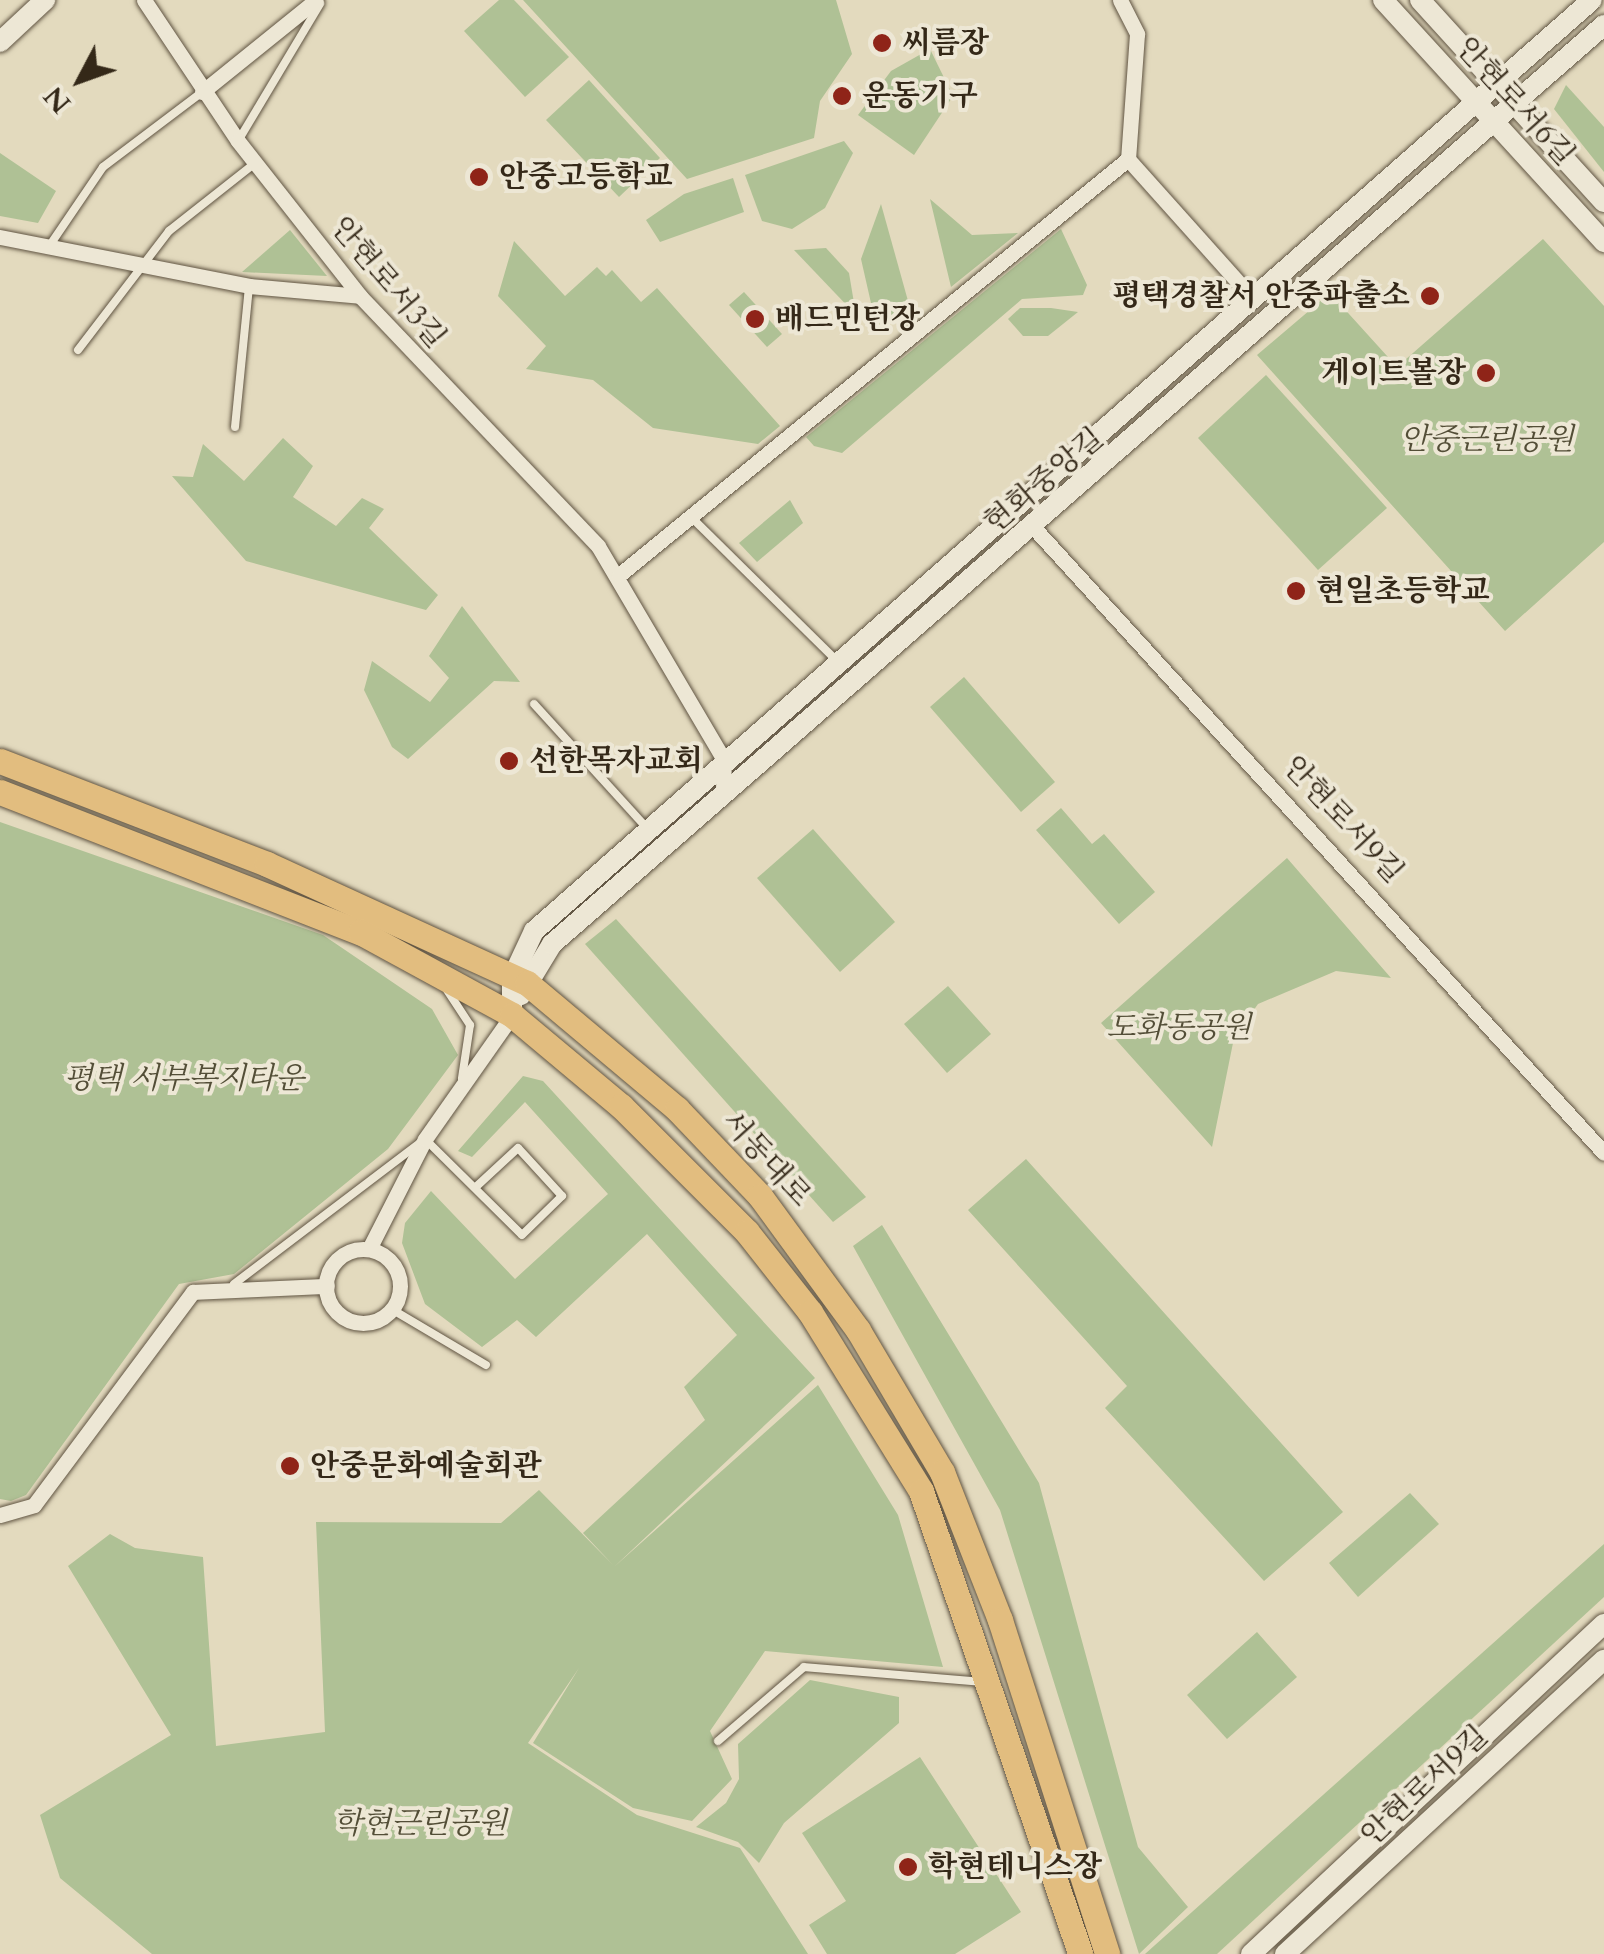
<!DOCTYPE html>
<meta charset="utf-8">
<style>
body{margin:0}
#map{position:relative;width:1604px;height:1954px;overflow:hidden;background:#e3dabe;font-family:Cardo,"Noto Serif KR",serif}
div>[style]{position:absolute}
.green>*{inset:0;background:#afc195}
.roads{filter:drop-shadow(0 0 2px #605442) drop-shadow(0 0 2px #605442)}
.service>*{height:8px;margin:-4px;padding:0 4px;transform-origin:4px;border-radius:4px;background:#ede7d5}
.minor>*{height:15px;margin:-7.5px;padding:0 7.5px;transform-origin:7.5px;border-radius:7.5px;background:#ede7d5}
.minor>.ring{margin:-7.5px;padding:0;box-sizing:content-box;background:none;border:15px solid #ede7d5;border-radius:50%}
.tertiary>*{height:20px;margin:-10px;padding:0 10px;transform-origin:10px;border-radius:10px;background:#ede7d5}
.primary>*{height:25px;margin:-12.5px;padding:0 12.5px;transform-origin:12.5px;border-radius:12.5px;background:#e2bd7f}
.dots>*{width:28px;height:28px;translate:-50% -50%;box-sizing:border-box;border:5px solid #ede7d5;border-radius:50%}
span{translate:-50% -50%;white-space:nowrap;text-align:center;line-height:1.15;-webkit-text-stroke:8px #ede7d5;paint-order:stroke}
.poi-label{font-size:30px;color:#342818;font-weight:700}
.left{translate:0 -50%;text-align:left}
.right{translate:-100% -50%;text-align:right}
.street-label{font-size:30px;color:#342818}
.park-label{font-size:30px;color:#534e37;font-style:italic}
.north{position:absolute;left:30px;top:30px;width:100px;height:100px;-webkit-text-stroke:8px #ede7d5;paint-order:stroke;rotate:229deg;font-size:28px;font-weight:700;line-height:40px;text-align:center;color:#342818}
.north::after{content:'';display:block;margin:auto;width:35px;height:45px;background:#342818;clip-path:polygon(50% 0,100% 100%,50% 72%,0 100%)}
</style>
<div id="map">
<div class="green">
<div style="clip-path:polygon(499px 0,514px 0,569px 57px,525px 97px,464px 31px)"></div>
<div style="clip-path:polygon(523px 0,836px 0,852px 54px,820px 101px,814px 138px,687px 179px)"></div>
<div style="clip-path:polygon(930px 49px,953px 96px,914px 155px,858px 115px,891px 71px)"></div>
<div style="clip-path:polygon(589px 80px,660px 158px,619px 197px,546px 120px)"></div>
<div style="clip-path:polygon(1566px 85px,1604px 127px,1604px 172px,1554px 109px)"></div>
<div style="clip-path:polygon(844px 141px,853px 153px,825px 208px,792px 229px,762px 221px,745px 175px)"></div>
<div style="clip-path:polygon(0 153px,56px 191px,38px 223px,0 216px)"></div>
<div style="clip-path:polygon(733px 178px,744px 212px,660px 242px,646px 220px,684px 194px)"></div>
<div style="clip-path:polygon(930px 199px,972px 235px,1018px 233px,951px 287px)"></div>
<div style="clip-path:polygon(881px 204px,910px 308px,876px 325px,861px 259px)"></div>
<div style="clip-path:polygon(1061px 229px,1087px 285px,1083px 295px,1022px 299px,842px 453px,814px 446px,806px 437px)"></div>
<div style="clip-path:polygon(290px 230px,327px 276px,242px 272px)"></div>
<div style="clip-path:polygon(1543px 239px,1604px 306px,1604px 542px,1505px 631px,1257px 355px,1330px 293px,1397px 367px)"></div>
<div style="clip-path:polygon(514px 241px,565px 296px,597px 267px,606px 276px,612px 270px,641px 302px,657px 288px,780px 426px,758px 444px,653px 428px,593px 380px,526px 369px,546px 346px,498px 296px)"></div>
<div style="clip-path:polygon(826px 248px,849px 273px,856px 315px,794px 250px)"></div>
<div style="clip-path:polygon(744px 292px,782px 334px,767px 347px,729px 305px)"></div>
<div style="clip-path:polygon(1020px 308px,1051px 308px,1078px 312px,1048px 336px,1023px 336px,1008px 319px)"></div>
<div style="clip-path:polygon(1266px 375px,1387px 508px,1318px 570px,1198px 438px)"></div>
<div style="clip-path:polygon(283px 438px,313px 466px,293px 497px,336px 526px,362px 498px,384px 509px,369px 528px,438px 595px,426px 610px,246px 561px,172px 476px,193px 477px,203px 444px,244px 481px)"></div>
<div style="clip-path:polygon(790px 500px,803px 523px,757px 562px,739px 543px)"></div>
<div style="clip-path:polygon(462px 606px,520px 682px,494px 681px,408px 759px,392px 747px,364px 690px,372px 661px,430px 702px,449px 678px,429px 656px)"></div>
<div style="clip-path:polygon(964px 677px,1055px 782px,1021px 812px,930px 707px)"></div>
<div style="clip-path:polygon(1061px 808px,1092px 844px,1104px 834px,1155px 892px,1119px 924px,1036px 830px)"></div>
<div style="clip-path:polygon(0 822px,323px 935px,432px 1009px,458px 1055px,388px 1149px,234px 1274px,179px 1284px,26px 1495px,11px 1501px,0 1499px)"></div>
<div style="clip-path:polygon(813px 829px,895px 922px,840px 972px,757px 878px)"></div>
<div style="clip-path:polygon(1287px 858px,1391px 978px,1336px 971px,1258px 1004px,1234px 1038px,1212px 1147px,1101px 1023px)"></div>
<div style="clip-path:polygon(616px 919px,866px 1197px,833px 1222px,585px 944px)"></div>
<div style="clip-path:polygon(948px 986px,991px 1034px,947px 1073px,904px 1024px)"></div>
<div style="clip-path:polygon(523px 1076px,543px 1081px,815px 1378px,614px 1567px,818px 1385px,898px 1515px,943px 1667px,765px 1651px,710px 1731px,732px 1779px,692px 1821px,633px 1808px,533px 1743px,579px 1668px,528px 1743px,637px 1815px,740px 1848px,808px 1954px,152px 1954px,60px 1878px,40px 1815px,171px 1735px,68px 1566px,110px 1534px,135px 1548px,203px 1557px,216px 1746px,325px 1732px,316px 1522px,501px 1523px,539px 1490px,613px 1565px,583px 1533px,705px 1420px,684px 1387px,737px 1335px,647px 1234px,536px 1337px,517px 1320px,482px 1347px,425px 1304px,402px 1243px,405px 1223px,431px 1191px,515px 1279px,608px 1194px,525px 1102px,472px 1157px,458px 1151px)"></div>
<div style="clip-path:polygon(1026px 1159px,1343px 1512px,1264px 1581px,1105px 1408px,1127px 1386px,968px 1210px)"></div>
<div style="clip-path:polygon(882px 1225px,1039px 1483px,1138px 1847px,1188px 1907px,1139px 1954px,1000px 1510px,853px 1246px)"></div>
<div style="clip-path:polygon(1410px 1493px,1439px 1524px,1358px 1597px,1329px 1563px)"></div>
<div style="clip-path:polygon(1604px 1544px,1604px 1597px,1217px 1954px,1145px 1954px)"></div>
<div style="clip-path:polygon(1257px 1632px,1297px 1677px,1227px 1739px,1187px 1695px)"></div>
<div style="clip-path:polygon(810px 1680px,899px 1697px,899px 1723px,784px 1823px,759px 1863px,738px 1842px,696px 1827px,726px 1803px,739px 1779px,738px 1744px)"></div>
<div style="clip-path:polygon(920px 1757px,1021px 1912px,955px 1954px,827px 1954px,809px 1925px,846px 1901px,802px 1833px)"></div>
</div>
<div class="roads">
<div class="service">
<div style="left:238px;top:141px;width:160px;rotate:-59.1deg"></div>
<div style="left:50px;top:245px;width:94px;rotate:-55.8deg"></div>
<div style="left:103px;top:167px;width:124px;rotate:-37.1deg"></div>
<div style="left:78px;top:350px;width:150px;rotate:-52.6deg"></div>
<div style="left:169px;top:231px;width:110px;rotate:-38.3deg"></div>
<div style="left:235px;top:427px;width:142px;rotate:-84.3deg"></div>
<div style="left:694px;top:520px;width:201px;rotate:44.6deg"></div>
<div style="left:534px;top:704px;width:168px;rotate:47.7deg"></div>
<div style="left:447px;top:990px;width:42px;rotate:56.7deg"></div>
<div style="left:470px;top:1025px;width:54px;rotate:98.6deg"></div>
<div style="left:234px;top:1284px;width:240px;rotate:-37.2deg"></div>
<div style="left:425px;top:1139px;width:136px;rotate:44.7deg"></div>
<div style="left:522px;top:1235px;width:56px;rotate:-44.3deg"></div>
<div style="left:562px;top:1196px;width:65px;rotate:-132.5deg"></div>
<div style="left:518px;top:1148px;width:56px;rotate:137.2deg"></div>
<div style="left:393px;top:1310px;width:108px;rotate:30.6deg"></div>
<div style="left:718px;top:1741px;width:113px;rotate:-40.7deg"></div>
<div style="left:804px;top:1667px;width:179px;rotate:4.8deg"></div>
</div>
<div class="minor">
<div style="left:144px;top:0;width:169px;rotate:56.3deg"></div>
<div style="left:238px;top:141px;width:197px;rotate:51.8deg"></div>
<div style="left:360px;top:296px;width:345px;rotate:46.4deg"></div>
<div style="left:598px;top:546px;width:248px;rotate:59.5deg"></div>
<div style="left:724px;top:760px;width:34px;rotate:92deg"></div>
<div style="left:1120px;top:0;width:38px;rotate:63deg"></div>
<div style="left:1137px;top:34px;width:125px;rotate:94.1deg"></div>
<div style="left:1128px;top:159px;width:188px;rotate:48.2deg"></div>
<div style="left:202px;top:92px;width:146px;rotate:-38.9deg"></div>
<div style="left:0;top:237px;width:254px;rotate:11.1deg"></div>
<div style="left:249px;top:286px;width:111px;rotate:5.1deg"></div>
<div style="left:1035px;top:529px;width:844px;rotate:47.64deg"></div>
<div style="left:619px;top:575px;width:657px;rotate:-39.26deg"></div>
<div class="ring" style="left:326px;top:1249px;width:59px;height:59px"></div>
<div style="left:369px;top:1249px;width:123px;rotate:-63deg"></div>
<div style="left:425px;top:1139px;width:151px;rotate:-54.9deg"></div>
<div style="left:0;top:1515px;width:35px;rotate:-16deg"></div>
<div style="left:34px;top:1505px;width:266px;rotate:-53.3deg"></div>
<div style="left:193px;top:1292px;width:134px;rotate:-2.6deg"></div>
</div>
<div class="tertiary">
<div style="left:1383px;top:0;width:328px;rotate:47.6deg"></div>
<div style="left:1420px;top:0;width:273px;rotate:47.7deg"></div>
<div style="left:0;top:42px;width:62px;rotate:-43deg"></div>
<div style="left:521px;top:995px;width:60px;rotate:-58.7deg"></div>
<div style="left:552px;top:944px;width:1397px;rotate:-41.14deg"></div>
<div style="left:512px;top:1015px;width:37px;rotate:-90deg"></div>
<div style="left:512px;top:978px;width:52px;rotate:-64.9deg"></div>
<div style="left:534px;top:931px;width:1409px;rotate:-41.35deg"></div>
<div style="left:1251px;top:1954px;width:483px;rotate:-43.1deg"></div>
<div style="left:1285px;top:1954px;width:434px;rotate:-42.7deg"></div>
</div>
<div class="primary">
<div style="left:0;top:761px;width:286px;rotate:21.1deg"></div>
<div style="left:267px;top:864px;width:286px;rotate:24.6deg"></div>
<div style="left:527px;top:983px;width:196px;rotate:40deg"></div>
<div style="left:677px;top:1109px;width:120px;rotate:46.3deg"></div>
<div style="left:760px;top:1196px;width:166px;rotate:53.8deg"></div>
<div style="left:858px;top:1330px;width:165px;rotate:59.4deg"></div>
<div style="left:942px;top:1472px;width:159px;rotate:68.6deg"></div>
<div style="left:1000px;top:1620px;width:351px;rotate:72.2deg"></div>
<div style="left:0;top:792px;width:386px;rotate:21.3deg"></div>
<div style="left:360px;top:932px;width:173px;rotate:28.6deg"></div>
<div style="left:512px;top:1015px;width:142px;rotate:39.9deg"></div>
<div style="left:621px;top:1106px;width:178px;rotate:45deg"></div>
<div style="left:747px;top:1232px;width:102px;rotate:51.8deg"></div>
<div style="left:810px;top:1312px;width:211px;rotate:58.2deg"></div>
<div style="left:921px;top:1491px;width:490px;rotate:71deg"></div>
</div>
</div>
<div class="dots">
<div style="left:882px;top:43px;background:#8f2418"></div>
<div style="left:842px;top:96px;background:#8f2418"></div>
<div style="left:479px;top:177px;background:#8f2418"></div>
<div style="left:1430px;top:296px;background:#8f2418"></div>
<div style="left:755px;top:319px;background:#8f2418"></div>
<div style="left:1486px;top:373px;background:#8f2418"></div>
<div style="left:1296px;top:591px;background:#8f2418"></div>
<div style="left:509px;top:761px;background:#8f2418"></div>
<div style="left:290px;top:1466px;background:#8f2418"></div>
<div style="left:908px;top:1867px;background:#8f2418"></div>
</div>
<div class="poi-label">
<span class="left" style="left:902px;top:43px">씨름장</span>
<span class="left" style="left:862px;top:96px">운동기구</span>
<span class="left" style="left:499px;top:177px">안중고등학교</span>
<span class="right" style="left:1410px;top:296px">평택경찰서 안중파출소</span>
<span class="left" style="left:775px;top:319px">배드민턴장</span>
<span class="right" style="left:1466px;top:373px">게이트볼장</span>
<span class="left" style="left:1316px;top:591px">현일초등학교</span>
<span class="left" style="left:529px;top:761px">선한목자교회</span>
<span class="left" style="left:310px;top:1466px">안중문화예술회관</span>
<span class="left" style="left:928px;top:1867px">학현테니스장</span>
</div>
<div class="street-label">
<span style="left:1515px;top:102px;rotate:48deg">안현로서6길</span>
<span style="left:388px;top:283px;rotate:50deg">안현로서3길</span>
<span style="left:1044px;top:481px;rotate:-40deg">현화중앙길</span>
<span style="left:1343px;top:820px;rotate:47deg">안현로서9길</span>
<span style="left:766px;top:1159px;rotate:48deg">서동대로</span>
<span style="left:1425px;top:1786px;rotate:-43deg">안현로서9길</span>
</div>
<div class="park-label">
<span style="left:1487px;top:440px">안중근린공원</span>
<span style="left:1179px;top:1028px">도화동공원</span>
<span style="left:184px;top:1079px">평택 서부복지타운</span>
<span style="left:420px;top:1824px">학현근린공원</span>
</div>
<div class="north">N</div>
</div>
